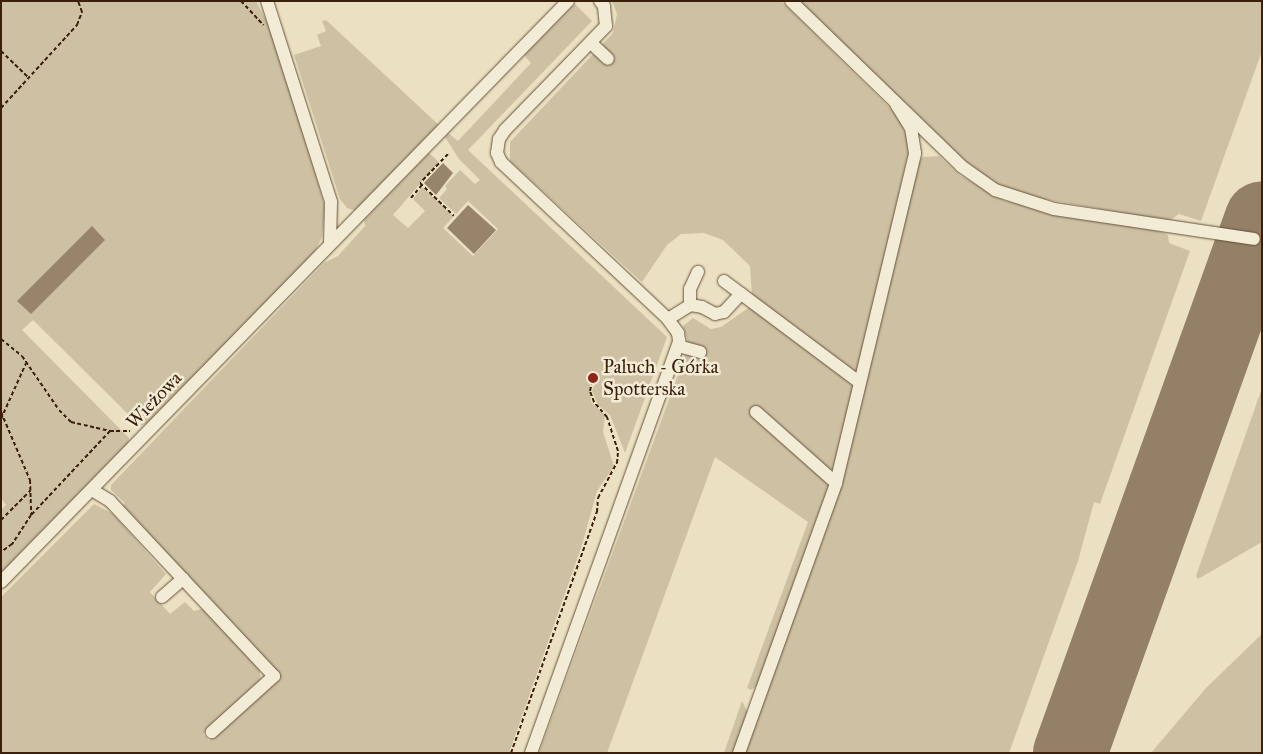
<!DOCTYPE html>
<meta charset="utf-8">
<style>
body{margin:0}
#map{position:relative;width:1263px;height:754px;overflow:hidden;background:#ebe1c2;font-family:"IM FELL Great Primer",serif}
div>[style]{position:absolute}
.green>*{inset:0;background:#cdc0a3}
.runway>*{height:74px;margin:-37px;padding:0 37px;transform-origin:37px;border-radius:37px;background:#948066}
.building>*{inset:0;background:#97846a}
.path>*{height:2px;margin-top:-1px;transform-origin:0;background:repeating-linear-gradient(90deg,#3c1f0a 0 4px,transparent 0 6.5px)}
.roads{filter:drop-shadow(0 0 1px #685038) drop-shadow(0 0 1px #685038)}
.minor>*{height:12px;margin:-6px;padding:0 6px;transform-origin:6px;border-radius:6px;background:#f2ecd7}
.dots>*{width:14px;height:14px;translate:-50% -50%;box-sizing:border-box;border:2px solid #f2ecd7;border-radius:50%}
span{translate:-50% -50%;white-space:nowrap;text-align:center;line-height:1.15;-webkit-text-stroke:5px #f2ecd7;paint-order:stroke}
.poi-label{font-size:19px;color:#3c1f0a}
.left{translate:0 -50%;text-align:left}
.street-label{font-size:19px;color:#3c1f0a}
.frame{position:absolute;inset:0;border:2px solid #3c1f0a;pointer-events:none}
</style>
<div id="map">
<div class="green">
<div style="clip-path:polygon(1px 1px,256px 1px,267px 22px,271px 21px,325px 207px,322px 237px,311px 260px,148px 424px,141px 425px,132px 418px,33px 320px,22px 330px,129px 438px,128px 444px,1px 574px,1px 510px,6px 505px,1px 498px)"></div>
<div style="clip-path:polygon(612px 1px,781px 1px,898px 116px,908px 139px,908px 155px,856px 375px,752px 296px,750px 266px,723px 240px,704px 233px,681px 234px,667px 245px,642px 282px,510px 161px,510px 142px,613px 33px,617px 14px)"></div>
<div style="clip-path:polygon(799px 1px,1262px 1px,1262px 51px,1201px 221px,1179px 214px,1169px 221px,1021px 195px,998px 185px,974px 170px)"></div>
<div style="clip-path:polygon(575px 4px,592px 21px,468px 150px,667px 337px,625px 453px,610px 415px,598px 405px,592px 391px,599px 374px,592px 373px,590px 377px,591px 402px,605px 415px,603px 432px,614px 466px,597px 491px,582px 545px,509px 753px,1px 753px,1px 597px,94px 504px,113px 514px,166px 574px,150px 592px,170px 614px,185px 602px,194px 611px,206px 608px,259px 665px,261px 681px,203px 734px,209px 741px,278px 677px,121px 507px,125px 503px,111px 490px,111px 485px,324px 263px,338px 256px,365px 226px,364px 220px,429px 153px,439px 162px,393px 215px,408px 228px,425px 211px,413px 199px,422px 187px,454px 216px,443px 228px,473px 256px,498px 229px,468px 201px,456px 214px,439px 198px,447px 189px,445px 186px,460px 170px,475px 184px,480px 180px,459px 159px,445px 137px,448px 133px,458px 141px,531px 63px,524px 55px)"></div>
<div style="clip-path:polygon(326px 20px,441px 127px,357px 211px,347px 208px,340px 199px,294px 55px,321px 46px,317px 35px,326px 31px,322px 21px)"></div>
<div style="clip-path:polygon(939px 156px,961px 176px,1005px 201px,1162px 232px,1168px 235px,1169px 243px,1190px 251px,1100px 504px,1094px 502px,1078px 561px,1009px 753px,745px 753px,842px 482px,918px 162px,923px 157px)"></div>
<div style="clip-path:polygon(751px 306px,854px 385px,834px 469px,826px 470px,829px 485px,758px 685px,751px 690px,747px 688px,808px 522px,715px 457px,607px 753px,539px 753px,689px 345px,683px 326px,693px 318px,711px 329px,721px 327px)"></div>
<div style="clip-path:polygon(1262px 388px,1262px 542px,1198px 579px,1196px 576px)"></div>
<div style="clip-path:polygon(1262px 634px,1262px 753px,1151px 753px,1206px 688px)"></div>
<div style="clip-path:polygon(742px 701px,748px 713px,734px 753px,724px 753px)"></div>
</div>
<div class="runway">
<div style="left:1070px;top:753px;width:568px;rotate:-70.26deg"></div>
</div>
<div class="building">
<div style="clip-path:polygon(443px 163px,453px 173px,436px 195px,424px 183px)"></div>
<div style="clip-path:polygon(468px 205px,496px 230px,474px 254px,447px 228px)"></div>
<div style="clip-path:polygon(92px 226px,105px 240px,31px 314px,17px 301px)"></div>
</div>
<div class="path">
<div style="left:241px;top:1px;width:33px;rotate:47deg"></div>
<div style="left:1px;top:51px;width:37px;rotate:44deg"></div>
<div style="left:1px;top:108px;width:113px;rotate:-47.5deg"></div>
<div style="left:77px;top:25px;width:14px;rotate:-69deg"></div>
<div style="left:82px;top:12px;width:12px;rotate:-110deg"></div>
<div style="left:448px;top:154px;width:40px;rotate:134deg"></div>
<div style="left:420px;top:183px;width:47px;rotate:44.1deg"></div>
<div style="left:411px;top:198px;width:17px;rotate:-50deg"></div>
<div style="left:1px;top:339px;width:27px;rotate:39deg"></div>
<div style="left:22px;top:356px;width:65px;rotate:55.6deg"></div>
<div style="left:59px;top:410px;width:17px;rotate:45deg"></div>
<div style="left:71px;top:422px;width:40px;rotate:13deg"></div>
<div style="left:110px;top:431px;width:115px;rotate:133.2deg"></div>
<div style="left:31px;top:515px;width:35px;rotate:123deg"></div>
<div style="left:12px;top:544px;width:14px;rotate:144deg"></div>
<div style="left:1px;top:412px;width:74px;rotate:66.9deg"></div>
<div style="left:30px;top:480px;width:35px;rotate:88deg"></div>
<div style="left:1px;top:419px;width:61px;rotate:-65.9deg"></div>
<div style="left:110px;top:431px;width:20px"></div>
<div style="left:1px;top:520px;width:42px;rotate:-45deg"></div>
<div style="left:511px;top:753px;width:256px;rotate:-70.4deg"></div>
<div style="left:597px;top:512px;width:14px;rotate:-86deg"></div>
<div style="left:598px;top:498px;width:40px;rotate:-62deg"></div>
<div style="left:617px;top:463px;width:12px;rotate:-85deg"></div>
<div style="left:618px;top:451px;width:36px;rotate:-108deg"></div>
<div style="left:607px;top:417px;width:20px;rotate:-131deg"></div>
<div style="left:594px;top:402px;width:12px;rotate:-110deg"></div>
<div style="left:590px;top:391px;width:13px;rotate:-77deg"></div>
</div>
<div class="roads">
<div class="minor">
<div style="left:267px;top:1px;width:211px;rotate:72.3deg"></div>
<div style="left:331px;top:202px;width:41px;rotate:91.4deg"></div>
<div style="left:791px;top:1px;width:237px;rotate:44.1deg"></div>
<div style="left:961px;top:166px;width:42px;rotate:35.2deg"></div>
<div style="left:995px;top:190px;width:62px;rotate:17.9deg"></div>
<div style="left:1054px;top:209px;width:202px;rotate:8.5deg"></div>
<div style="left:591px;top:43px;width:23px;rotate:43deg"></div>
<div style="left:724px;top:281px;width:169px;rotate:36.8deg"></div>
<div style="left:690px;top:305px;width:16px;rotate:-90deg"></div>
<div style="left:690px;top:289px;width:19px;rotate:-65deg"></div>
<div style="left:668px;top:319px;width:26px;rotate:-32deg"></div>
<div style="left:690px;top:305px;width:12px;rotate:9deg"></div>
<div style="left:702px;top:307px;width:15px;rotate:28deg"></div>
<div style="left:715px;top:314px;width:9px;rotate:-13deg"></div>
<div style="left:724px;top:312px;width:25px;rotate:-47deg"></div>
<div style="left:678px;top:346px;width:23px;rotate:15deg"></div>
<div style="left:756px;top:412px;width:107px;rotate:41.6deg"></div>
<div style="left:92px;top:490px;width:21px;rotate:31deg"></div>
<div style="left:110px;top:501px;width:240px;rotate:46.9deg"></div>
<div style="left:274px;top:676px;width:84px;rotate:137.9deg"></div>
<div style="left:1px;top:582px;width:812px;rotate:-45.7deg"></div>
<div style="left:162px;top:597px;width:28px;rotate:-41deg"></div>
<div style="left:531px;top:753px;width:438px;rotate:-70.2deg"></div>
<div style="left:679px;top:341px;width:8px;rotate:-97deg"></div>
<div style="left:678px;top:333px;width:17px;rotate:-126deg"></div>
<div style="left:668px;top:319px;width:229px;rotate:-136.8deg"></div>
<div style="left:501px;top:162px;width:10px;rotate:-114deg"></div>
<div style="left:497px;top:153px;width:14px;rotate:-82deg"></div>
<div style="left:499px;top:139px;width:11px;rotate:-56deg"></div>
<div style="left:505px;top:130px;width:145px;rotate:-45.8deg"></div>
<div style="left:606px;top:26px;width:20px;rotate:-96deg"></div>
<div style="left:604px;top:6px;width:6px;rotate:-129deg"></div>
<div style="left:739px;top:753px;width:287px;rotate:-70.2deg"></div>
<div style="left:836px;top:483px;width:339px;rotate:-76.5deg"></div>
<div style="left:915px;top:153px;width:25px;rotate:-99deg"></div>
<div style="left:911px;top:128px;width:28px;rotate:-122deg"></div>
</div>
</div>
<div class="dots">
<div style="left:593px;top:378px;background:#8f2418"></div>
</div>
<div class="poi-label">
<span class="left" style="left:603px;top:378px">Paluch - Górka<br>Spotterska</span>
</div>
<div class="street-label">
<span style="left:154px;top:400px;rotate:-46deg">Wieżowa</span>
</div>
<div class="frame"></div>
</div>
